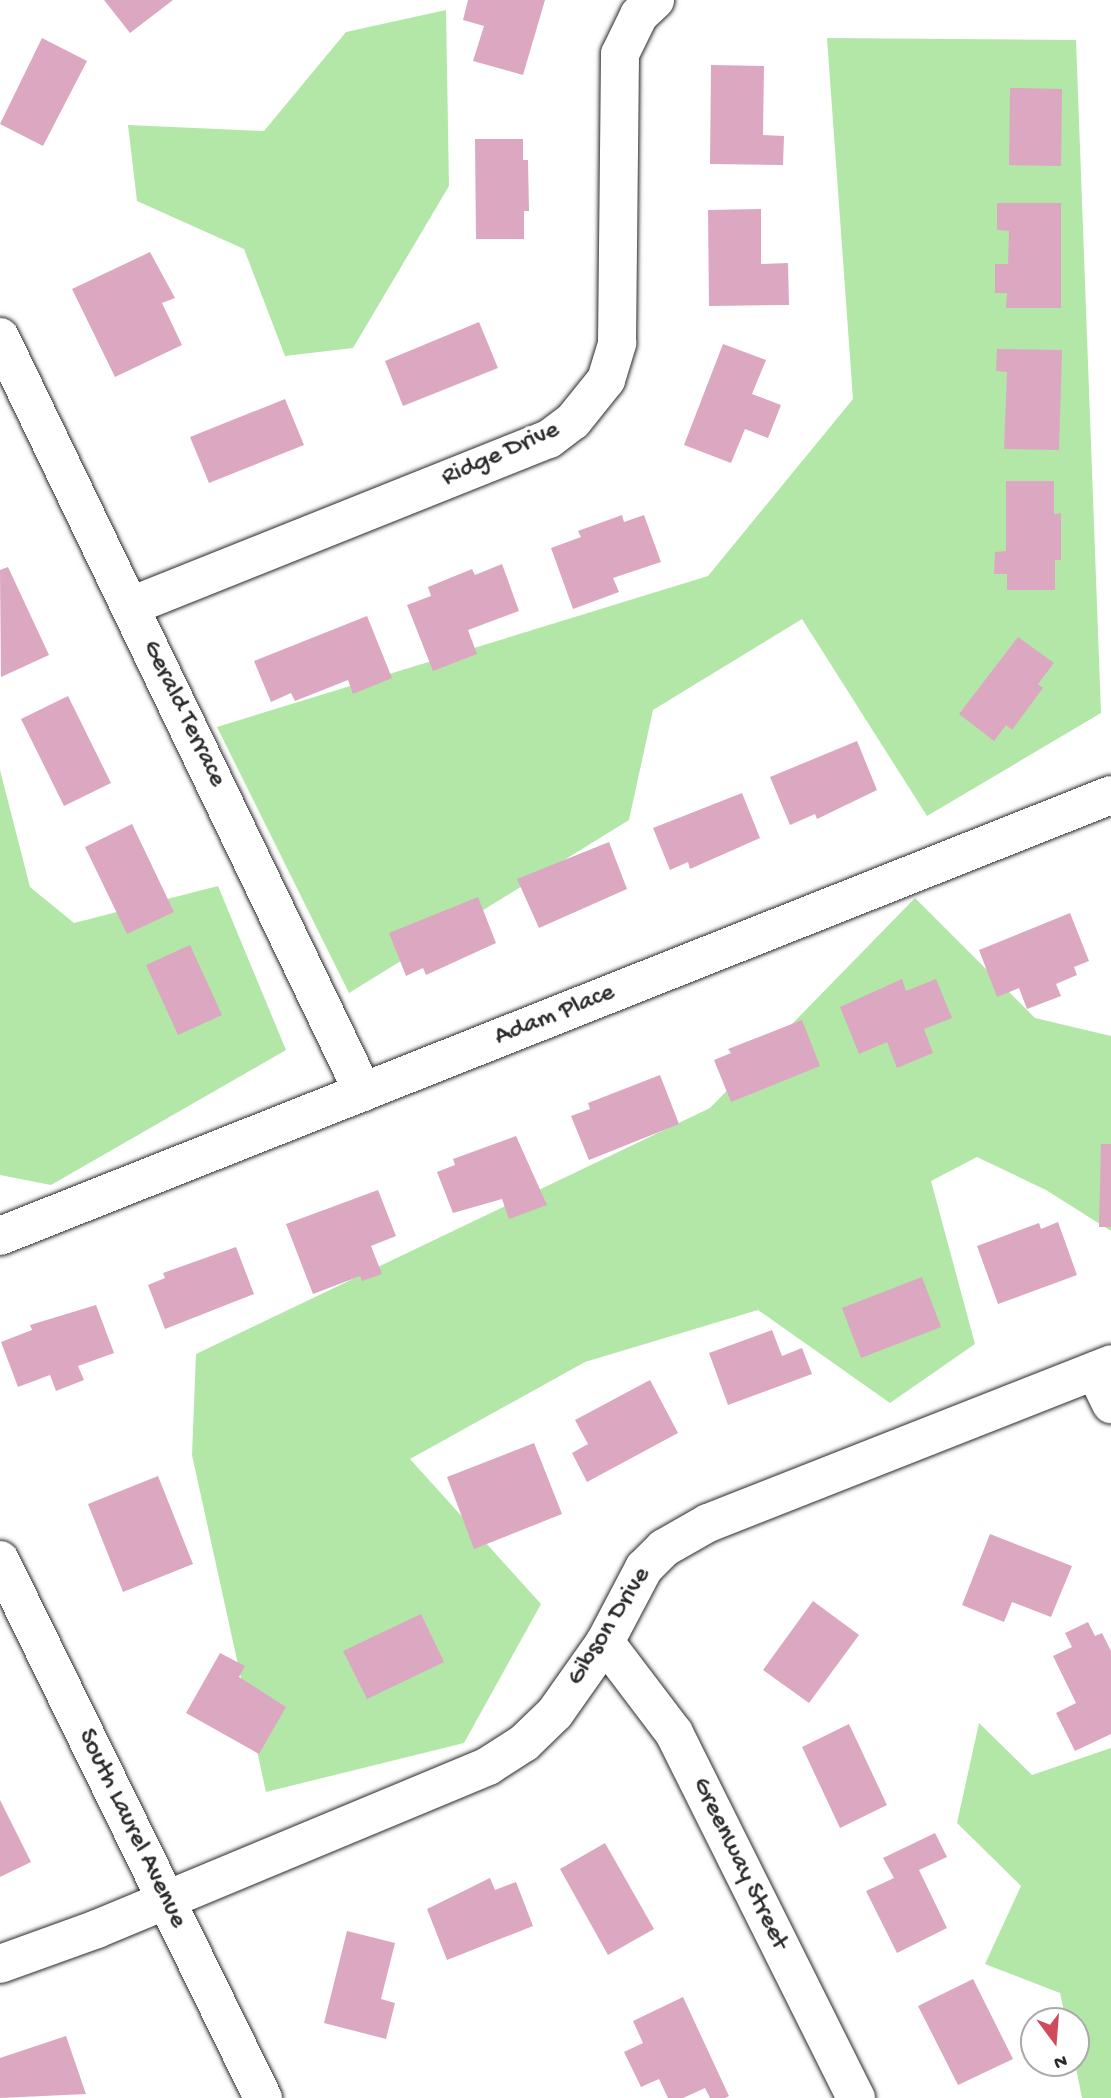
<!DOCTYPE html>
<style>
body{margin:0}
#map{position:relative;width:1111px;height:2098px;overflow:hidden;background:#fff;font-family:"Gochi Hand",sans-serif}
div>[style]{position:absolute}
.green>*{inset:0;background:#b3e7a8}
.building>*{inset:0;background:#dca7c1}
.roads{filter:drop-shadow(0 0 2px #2b2b2b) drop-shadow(0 0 2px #2b2b2b)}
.street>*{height:38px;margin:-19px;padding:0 19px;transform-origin:19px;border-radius:19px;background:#fff}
.secondary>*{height:38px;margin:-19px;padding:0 19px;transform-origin:19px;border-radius:19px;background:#fff}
span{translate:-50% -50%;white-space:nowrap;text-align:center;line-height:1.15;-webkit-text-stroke:7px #fff;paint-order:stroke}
.street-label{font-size:26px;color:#2b2b2b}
.north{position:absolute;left:1020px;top:2007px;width:70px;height:70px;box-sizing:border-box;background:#fff;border:2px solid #aaa;border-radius:50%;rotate:164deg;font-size:19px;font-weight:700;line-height:28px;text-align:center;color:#2b2b2b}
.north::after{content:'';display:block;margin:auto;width:24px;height:32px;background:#d1495b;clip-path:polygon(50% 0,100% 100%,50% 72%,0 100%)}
</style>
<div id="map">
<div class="green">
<div style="clip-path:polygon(446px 10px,449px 186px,353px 348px,285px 356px,244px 249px,137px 201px,128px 125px,264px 131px,346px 32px)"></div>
<div style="clip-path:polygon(827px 38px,1076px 40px,1101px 713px,927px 816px,802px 619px,653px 710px,629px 820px,349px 993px,217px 727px,708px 576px,853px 399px)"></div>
<div style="clip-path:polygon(0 770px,30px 887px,74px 923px,218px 886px,286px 1050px,51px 1185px,0 1175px)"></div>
<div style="clip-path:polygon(915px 898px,1035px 1018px,1111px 1036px,1111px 1231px,1046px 1190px,977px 1157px,931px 1181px,975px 1344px,890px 1403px,758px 1310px,585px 1362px,410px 1459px,541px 1604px,464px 1743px,266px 1792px,192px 1455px,196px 1354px,710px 1108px)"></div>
<div style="clip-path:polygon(979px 1723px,1032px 1775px,1111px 1748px,1111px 2098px,1082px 2098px,1075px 2063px,1076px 2021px,1066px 2021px,1060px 1993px,985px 1964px,1021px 1886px,957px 1823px)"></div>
</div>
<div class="building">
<div style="clip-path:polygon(104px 0,173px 0,130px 33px)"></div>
<div style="clip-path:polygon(468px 0,545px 0,523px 75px,473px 61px,484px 26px,463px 20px)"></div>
<div style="clip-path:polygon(42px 38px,87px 61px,43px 146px,0 124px)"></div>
<div style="clip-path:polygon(711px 65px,764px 66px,763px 135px,784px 136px,783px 165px,710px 164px)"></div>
<div style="clip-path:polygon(1010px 88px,1062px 89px,1061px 166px,1009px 165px)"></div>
<div style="clip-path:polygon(475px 139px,523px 139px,523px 160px,528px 160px,529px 211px,524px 211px,524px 239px,476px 239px)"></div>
<div style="clip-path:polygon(997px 203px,1061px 203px,1061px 308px,1006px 308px,1007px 293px,995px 293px,995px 264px,1008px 264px,1009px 231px,997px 230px)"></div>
<div style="clip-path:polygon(761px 209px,761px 264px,788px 263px,789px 305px,709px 306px,708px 210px)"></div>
<div style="clip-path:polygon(150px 252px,175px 298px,162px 303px,182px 345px,115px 377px,72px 289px)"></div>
<div style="clip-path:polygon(479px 322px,498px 368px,403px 406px,385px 361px)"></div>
<div style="clip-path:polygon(723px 344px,766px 360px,752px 394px,781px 405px,768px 438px,745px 429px,731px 463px,684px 445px)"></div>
<div style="clip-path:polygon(997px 349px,1062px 350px,1059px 450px,1004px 449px,1007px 372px,996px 371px)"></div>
<div style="clip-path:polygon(285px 399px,304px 445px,209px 483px,190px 437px)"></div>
<div style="clip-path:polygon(1006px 481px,1054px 481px,1054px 514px,1061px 513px,1061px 560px,1055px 560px,1055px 590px,1007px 590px,1007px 574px,994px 574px,995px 552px,1006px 551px)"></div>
<div style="clip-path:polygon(622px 515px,624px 522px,644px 515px,661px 562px,613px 578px,619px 592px,573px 609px,551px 548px,581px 537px,578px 531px)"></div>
<div style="clip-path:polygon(502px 564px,519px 611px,468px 630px,477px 654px,433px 671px,407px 605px,431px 596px,428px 587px,472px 569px,475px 575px)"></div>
<div style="clip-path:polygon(8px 567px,49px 655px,1px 677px,0 570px)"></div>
<div style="clip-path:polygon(367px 616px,392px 678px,353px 694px,348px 680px,295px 701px,291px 693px,271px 702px,254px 661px)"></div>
<div style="clip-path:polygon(1018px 637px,1054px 663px,1038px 684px,1043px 688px,1012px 730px,1006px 725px,994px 741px,959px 714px)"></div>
<div style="clip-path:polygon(68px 696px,111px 783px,64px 806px,21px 719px)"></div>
<div style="clip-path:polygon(857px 741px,877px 790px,817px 819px,815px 814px,790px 825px,770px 777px)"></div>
<div style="clip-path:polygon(742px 793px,760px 838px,690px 869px,688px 862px,670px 870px,653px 828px)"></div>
<div style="clip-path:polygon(132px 824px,174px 912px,127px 934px,85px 847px)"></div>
<div style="clip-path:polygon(609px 842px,627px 889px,539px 928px,517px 879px)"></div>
<div style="clip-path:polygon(478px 897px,496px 943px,426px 975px,423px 968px,406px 976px,389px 933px)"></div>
<div style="clip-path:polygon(1070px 913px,1089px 961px,1074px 967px,1077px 975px,1056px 984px,1061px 996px,1027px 1009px,1019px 988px,997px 997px,979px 950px)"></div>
<div style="clip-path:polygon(190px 945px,222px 1015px,178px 1035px,146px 965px)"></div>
<div style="clip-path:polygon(902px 979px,906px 991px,936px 979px,952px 1018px,924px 1029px,933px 1053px,897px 1068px,887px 1042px,859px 1054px,840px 1007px)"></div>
<div style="clip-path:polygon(802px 1020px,820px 1066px,731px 1102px,714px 1060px,731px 1053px,728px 1049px)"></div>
<div style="clip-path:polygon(660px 1075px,679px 1124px,589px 1160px,571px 1116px,590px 1109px,588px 1103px)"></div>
<div style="clip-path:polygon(516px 1136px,547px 1205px,509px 1219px,502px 1199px,453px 1213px,437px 1172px,455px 1165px,453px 1159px)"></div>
<div style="clip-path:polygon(1101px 1144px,1111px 1144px,1111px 1227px,1099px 1227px)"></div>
<div style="clip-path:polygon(378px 1190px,396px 1236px,371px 1246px,382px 1274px,362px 1281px,360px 1276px,313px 1294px,286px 1224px)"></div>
<div style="clip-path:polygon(1058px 1222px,1077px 1275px,998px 1304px,977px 1246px,1039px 1223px,1041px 1229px)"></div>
<div style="clip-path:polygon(236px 1247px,254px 1294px,165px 1329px,148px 1285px,165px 1278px,163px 1273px)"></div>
<div style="clip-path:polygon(922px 1277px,941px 1327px,861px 1358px,842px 1308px)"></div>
<div style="clip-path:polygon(96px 1305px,114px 1353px,78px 1366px,84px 1380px,56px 1391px,50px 1375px,18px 1387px,1px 1342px,32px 1330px,30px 1325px)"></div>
<div style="clip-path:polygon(772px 1330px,782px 1356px,802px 1348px,812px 1374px,728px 1405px,709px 1353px)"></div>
<div style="clip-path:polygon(650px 1380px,678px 1433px,587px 1482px,572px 1453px,588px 1444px,575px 1420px)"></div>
<div style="clip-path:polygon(534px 1443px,562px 1514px,474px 1549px,447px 1477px)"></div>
<div style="clip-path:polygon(158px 1476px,193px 1564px,123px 1592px,88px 1504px)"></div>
<div style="clip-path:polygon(990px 1534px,1072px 1566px,1051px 1617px,1012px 1602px,1004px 1622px,962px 1605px)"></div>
<div style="clip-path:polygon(813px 1601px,859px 1635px,809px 1703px,763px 1670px)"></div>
<div style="clip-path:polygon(421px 1614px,444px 1662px,367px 1699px,343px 1651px)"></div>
<div style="clip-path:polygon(1088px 1622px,1095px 1636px,1102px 1633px,1111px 1651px,1111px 1734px,1075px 1751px,1056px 1713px,1076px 1703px,1053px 1656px,1072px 1647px,1065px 1633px)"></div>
<div style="clip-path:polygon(220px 1653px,245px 1666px,239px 1677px,286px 1707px,259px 1754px,186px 1713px)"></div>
<div style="clip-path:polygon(849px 1724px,887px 1805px,840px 1828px,802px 1747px)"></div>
<div style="clip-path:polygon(0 1800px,31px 1862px,0 1877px)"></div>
<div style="clip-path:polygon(935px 1833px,947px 1857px,919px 1870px,947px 1928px,897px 1953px,866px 1891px,894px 1878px,883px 1858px)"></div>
<div style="clip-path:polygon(605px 1843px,654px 1929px,608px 1955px,560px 1869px)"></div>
<div style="clip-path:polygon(490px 1878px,495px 1890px,516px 1882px,533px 1926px,447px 1960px,427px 1909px)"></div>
<div style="clip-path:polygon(347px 1931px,395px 1943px,381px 1999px,395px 2003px,386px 2039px,324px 2023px)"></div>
<div style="clip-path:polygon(973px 1979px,1013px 2059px,958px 2085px,918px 2006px)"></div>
<div style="clip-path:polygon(683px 1997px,729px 2096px,725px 2098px,710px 2098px,705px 2088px,683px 2098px,668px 2098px,659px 2079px,641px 2087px,624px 2052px,643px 2043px,633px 2021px)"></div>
<div style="clip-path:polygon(66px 2036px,86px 2094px,0 2098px,0 2058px)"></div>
</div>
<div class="roads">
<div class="street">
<div style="left:0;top:337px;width:838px;rotate:64.32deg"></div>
<div style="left:131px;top:606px;width:450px;rotate:-21.8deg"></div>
<div style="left:549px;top:439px;width:30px;rotate:-37deg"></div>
<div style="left:573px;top:421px;width:53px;rotate:-51.2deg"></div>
<div style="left:606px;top:380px;width:39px;rotate:-73deg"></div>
<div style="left:617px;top:343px;width:289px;rotate:-89.4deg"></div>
<div style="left:620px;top:54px;width:43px;rotate:-64deg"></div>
<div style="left:639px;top:15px;width:22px;rotate:-43deg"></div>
<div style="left:0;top:1236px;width:1195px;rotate:-21.65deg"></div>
<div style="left:1095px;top:1371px;width:37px;rotate:64deg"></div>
<div style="left:605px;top:1642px;width:114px;rotate:52.8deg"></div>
<div style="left:674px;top:1733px;width:408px;rotate:63.5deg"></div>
<div style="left:0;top:1964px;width:103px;rotate:-19.8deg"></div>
<div style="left:97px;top:1929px;width:424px;rotate:-22.6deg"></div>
<div style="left:488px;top:1766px;width:43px;rotate:-32.6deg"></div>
<div style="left:524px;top:1743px;width:43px;rotate:-44.1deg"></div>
<div style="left:555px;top:1713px;width:87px;rotate:-54.8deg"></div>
<div style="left:605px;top:1642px;width:84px;rotate:-62.2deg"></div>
<div style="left:644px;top:1568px;width:28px;rotate:-45deg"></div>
<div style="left:664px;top:1548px;width:51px;rotate:-29.6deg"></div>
<div style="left:708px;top:1523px;width:433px;rotate:-21.5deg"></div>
</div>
<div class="secondary">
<div style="left:0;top:1560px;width:599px;rotate:63.95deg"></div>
</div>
</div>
<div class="street-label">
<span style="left:501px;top:455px;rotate:-24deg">Ridge Drive</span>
<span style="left:183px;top:714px;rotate:64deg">Gerald Terrace</span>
<span style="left:555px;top:1016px;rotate:-22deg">Adam Place</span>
<span style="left:610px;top:1627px;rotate:-58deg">Gibson Drive</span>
<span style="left:131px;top:1829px;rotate:64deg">South Laurel Avenue</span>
<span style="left:739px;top:1864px;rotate:64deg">Greenway Street</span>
</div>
<div class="north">N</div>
</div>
